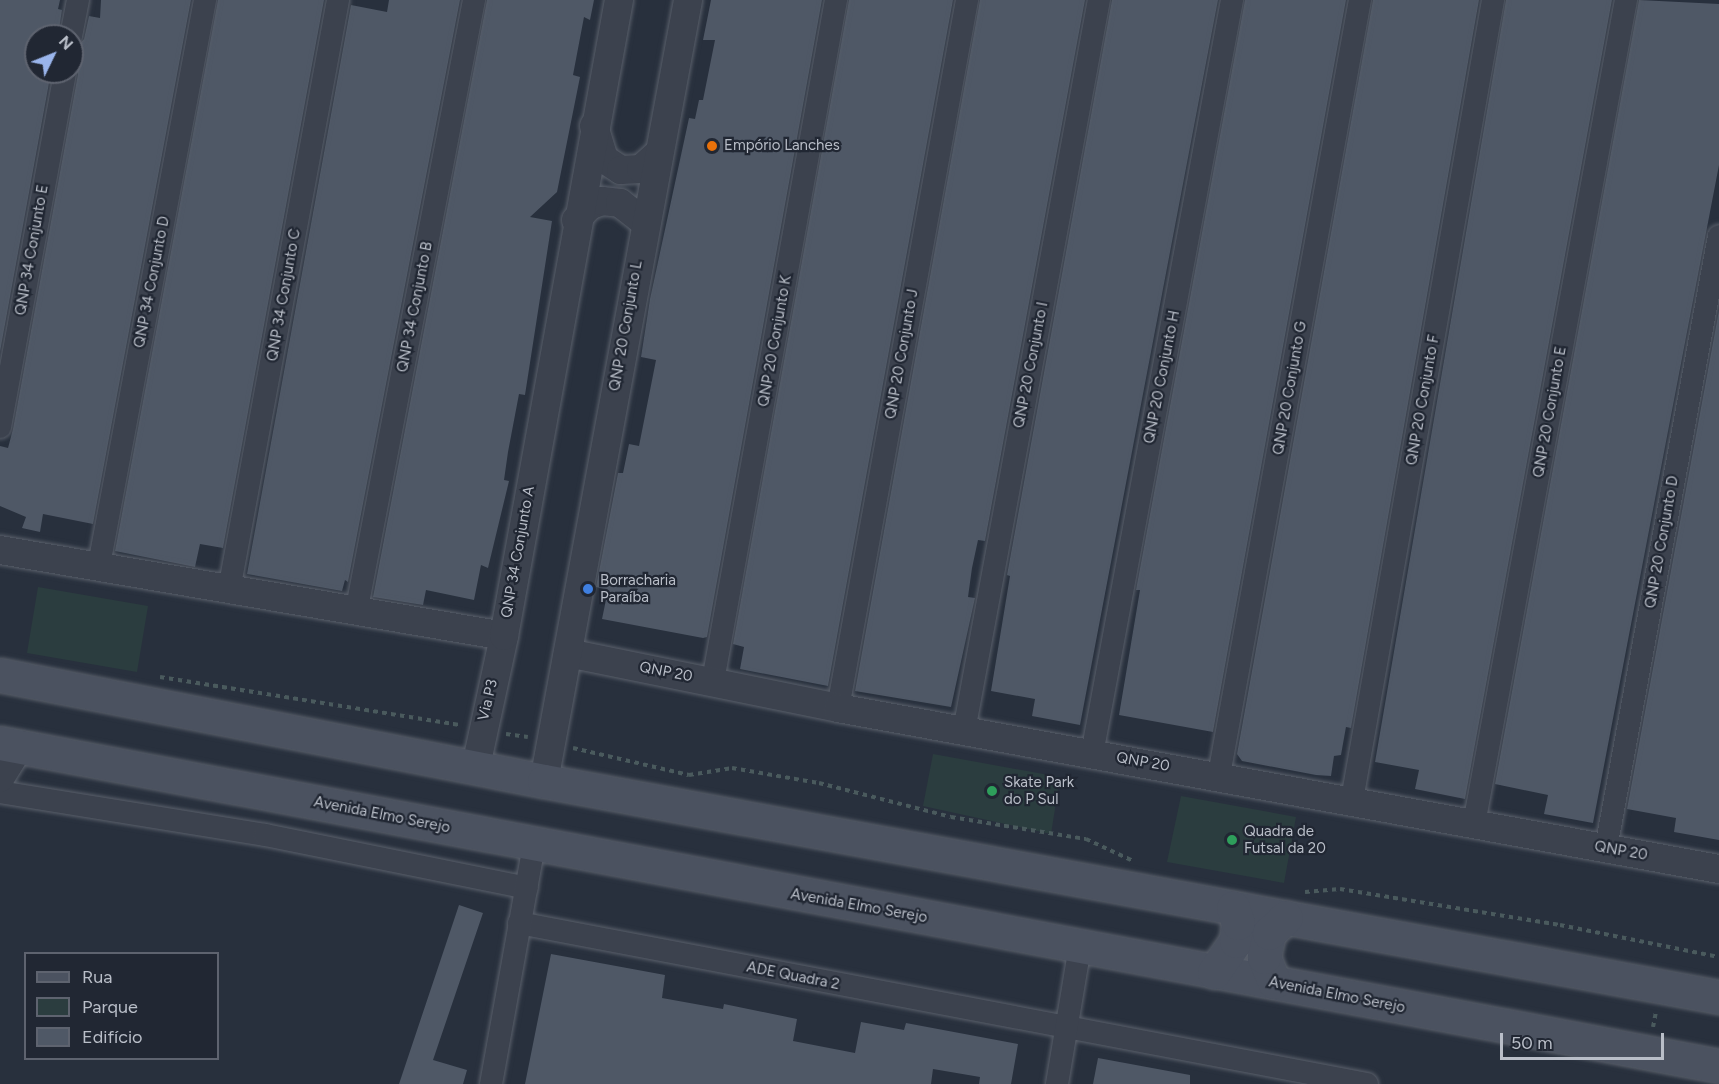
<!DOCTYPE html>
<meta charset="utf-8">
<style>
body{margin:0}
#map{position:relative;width:1719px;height:1084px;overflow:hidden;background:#28303d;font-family:Figtree,sans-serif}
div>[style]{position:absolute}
.green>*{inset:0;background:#2b3d3f}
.building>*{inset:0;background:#4f5866}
.path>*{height:4px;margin-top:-2px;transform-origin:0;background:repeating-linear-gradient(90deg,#4a5a5d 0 4.5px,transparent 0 9px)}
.roads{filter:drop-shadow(0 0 2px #5a606b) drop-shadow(0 0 2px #5a606b)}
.minor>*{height:22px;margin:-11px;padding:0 11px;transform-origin:11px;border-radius:11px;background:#3c424e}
.tertiary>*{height:28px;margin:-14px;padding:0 14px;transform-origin:14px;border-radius:14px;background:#3c424e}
.secondary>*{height:33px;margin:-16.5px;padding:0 16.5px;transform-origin:16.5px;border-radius:16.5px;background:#4b5260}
.dots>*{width:16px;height:16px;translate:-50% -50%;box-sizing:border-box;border:3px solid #212733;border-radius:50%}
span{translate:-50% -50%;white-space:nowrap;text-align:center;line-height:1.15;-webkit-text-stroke:4.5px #212733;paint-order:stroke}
.poi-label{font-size:15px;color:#b9bec8}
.left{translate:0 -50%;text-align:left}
.street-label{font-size:15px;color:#b9bec8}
.legend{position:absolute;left:24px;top:952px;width:195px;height:108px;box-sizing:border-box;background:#212733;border:2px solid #5e636f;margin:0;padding:8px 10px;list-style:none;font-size:18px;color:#b9bec8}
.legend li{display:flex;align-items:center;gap:12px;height:30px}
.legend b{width:30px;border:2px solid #5e636f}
.north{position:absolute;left:24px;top:24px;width:60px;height:60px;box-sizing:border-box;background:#212733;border:2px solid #5e636f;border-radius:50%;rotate:47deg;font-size:16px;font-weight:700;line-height:24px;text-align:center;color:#b9bec8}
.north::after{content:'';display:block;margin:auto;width:21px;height:27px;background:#9ab5ec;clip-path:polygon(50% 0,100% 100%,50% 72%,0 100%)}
.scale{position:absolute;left:1500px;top:1033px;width:164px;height:27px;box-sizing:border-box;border:3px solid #b9bec8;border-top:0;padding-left:8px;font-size:18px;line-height:21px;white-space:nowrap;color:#b9bec8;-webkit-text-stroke:4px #212733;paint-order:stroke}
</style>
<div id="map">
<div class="green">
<div style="clip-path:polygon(38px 587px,148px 606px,137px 672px,27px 653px)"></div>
<div style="clip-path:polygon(933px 754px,1060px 777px,1051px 834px,923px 806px)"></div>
<div style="clip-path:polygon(1181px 796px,1296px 817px,1284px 883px,1167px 862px)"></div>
</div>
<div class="building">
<div style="clip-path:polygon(0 0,60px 0,58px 9px,62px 10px,58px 36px,36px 36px,36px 72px,51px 72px,0 352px)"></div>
<div style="clip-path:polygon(101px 0,191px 0,93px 524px,43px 514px,40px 532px,22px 528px,26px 517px,0 506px,0 446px,8px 448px,13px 429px,78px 74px,72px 61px,75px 49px,84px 39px,89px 16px,100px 18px)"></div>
<div style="clip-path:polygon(218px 0,324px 0,223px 548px,200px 544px,195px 567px,115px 551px)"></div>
<div style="clip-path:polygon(389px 0,460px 0,348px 582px,345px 580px,342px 591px,247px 574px,351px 5px,387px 12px)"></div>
<div style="clip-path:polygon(487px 0,594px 0,590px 20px,584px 17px,573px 75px,580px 77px,557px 192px,530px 217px,552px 221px,525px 395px,519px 394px,508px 452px,504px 480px,509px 481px,488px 568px,481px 565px,474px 600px,426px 590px,423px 605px,373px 597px)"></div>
<div style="clip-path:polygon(711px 0,822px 0,707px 637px,703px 638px,602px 619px,608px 590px,596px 587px,618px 473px,623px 473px,629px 444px,639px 446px,656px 360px,641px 357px,650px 299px,689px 118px,695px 119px,699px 100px,703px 100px,715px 40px,703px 40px)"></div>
<div style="clip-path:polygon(849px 0,953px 0,828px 686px,740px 669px,744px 647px,733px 644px)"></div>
<div style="clip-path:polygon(980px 0,1085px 0,985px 541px,978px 540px,972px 568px,968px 597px,975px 598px,951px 707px,855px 691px)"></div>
<div style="clip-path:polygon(1112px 0,1218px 0,1080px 725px,1032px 716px,1035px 699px,991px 691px,1010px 576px,1007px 575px)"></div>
<div style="clip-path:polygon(1245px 0,1346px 0,1213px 732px,1119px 715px,1140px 590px,1136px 590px)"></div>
<div style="clip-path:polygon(1373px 0,1479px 0,1351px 728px,1346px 727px,1341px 755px,1334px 756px,1331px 776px,1316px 775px,1242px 761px,1237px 754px)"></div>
<div style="clip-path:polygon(1506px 0,1612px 0,1465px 799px,1415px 789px,1419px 770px,1375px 762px)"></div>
<div style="clip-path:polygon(1639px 0,1719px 4px,1719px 165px,1593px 823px,1544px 814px,1548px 795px,1495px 784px)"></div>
<div style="clip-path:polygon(1719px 310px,1719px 840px,1674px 832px,1676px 818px,1627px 809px)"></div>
<div style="clip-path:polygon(459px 905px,483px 913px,433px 1060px,467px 1070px,463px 1084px,399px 1084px)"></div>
<div style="clip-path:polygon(551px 954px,665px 975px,662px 998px,723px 1009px,724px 1004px,797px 1019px,793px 1041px,855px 1053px,861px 1022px,904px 1030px,906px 1023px,1018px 1044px,1011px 1084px,979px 1084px,980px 1077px,933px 1069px,931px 1084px,525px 1084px)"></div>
<div style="clip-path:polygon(1098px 1058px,1190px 1075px,1190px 1084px,1093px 1084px)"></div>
</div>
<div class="path">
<div style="left:160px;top:677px;width:305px;rotate:9.1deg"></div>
<div style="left:506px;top:734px;width:22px;rotate:8deg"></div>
<div style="left:573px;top:748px;width:119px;rotate:13.1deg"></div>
<div style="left:689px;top:775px;width:44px;rotate:-9.2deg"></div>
<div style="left:732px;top:768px;width:88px;rotate:9.8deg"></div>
<div style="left:819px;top:783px;width:136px;rotate:14.4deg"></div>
<div style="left:951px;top:817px;width:137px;rotate:9.3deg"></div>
<div style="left:1086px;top:839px;width:50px;rotate:25deg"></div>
<div style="left:1305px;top:892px;width:35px;rotate:-5deg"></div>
<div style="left:1340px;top:889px;width:223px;rotate:9.3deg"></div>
<div style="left:1560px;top:925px;width:162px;rotate:11.4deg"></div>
<div style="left:1653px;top:1027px;width:16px;rotate:-79deg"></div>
</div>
<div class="roads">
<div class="minor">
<div style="left:71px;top:36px;width:37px;rotate:-79deg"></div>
<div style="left:0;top:427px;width:361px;rotate:-79.6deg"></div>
<div style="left:99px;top:565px;width:575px;rotate:-79.37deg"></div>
<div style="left:229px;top:590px;width:600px;rotate:-79.53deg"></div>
<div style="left:356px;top:613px;width:624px;rotate:-79.1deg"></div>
<div style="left:713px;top:681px;width:692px;rotate:-79.76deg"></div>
<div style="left:838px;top:708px;width:720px;rotate:-79.67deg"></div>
<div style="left:964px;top:731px;width:743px;rotate:-79.54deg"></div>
<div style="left:1092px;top:754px;width:767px;rotate:-79.48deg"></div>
<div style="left:1219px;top:775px;width:788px;rotate:-79.69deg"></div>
<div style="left:0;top:792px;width:268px;rotate:9.2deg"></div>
<div style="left:265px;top:835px;width:267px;rotate:11.4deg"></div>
<div style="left:1352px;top:800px;width:812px;rotate:-80deg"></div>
<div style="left:1474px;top:824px;width:838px;rotate:-79.55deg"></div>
<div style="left:1606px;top:848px;width:622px;rotate:-79.54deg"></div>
<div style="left:519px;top:923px;width:863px;rotate:10.75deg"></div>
<div style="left:491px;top:1084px;width:242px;rotate:-79.8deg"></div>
<div style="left:1057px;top:1084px;width:139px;rotate:-80.5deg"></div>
</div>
<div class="tertiary">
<div style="left:594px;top:126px;width:34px;rotate:73deg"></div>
<div style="left:604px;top:159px;width:20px;rotate:33deg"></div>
<div style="left:621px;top:170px;width:20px;rotate:-3deg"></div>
<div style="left:641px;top:169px;width:24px;rotate:-42deg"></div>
<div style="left:576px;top:220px;width:19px;rotate:-47deg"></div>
<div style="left:589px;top:206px;width:14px;rotate:-21deg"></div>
<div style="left:602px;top:201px;width:18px;rotate:6deg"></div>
<div style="left:620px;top:203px;width:31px;rotate:38deg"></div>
<div style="left:0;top:550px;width:511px;rotate:9.68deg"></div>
<div style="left:568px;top:653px;width:276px;rotate:11.5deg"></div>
<div style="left:838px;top:708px;width:896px;rotate:10.36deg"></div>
<div style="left:476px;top:766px;width:133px;rotate:-77.8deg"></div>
<div style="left:504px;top:636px;width:646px;rotate:-79.75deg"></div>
<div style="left:0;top:778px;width:39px;rotate:-58deg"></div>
<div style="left:544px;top:781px;width:794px;rotate:-79.55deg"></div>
</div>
<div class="secondary">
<div style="left:0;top:675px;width:554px;rotate:11.03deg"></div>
<div style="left:544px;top:781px;width:1195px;rotate:10.42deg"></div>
<div style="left:0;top:743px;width:1749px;rotate:10.64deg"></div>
<div style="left:1214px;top:972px;width:38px;rotate:-55deg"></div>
<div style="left:1236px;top:941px;width:18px;rotate:-84deg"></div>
<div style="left:1238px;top:923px;width:16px;rotate:-108deg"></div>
<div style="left:1274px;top:982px;width:27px;rotate:-112deg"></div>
<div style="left:1264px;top:957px;width:25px;rotate:-78deg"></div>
<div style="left:1269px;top:933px;width:23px;rotate:-43deg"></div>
</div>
</div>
<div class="dots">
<div style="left:712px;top:146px;background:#e8710a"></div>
<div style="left:588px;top:589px;background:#3f7fe0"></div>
<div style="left:992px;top:791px;background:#2e9e5b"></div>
<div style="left:1232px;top:840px;background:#2e9e5b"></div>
</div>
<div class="poi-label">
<span class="left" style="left:724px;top:146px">Empório Lanches</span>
<span class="left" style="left:600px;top:589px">Borracharia<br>Paraíba</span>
<span class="left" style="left:1004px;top:791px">Skate Park<br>do P Sul</span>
<span class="left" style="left:1244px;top:840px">Quadra de<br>Futsal da 20</span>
</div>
<div class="street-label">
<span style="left:32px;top:250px;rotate:-80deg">QNP 34 Conjunto E</span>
<span style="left:152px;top:282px;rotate:-79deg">QNP 34 Conjunto D</span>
<span style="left:284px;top:295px;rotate:-80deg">QNP 34 Conjunto C</span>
<span style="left:415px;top:307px;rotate:-79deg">QNP 34 Conjunto B</span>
<span style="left:626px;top:326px;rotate:-80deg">QNP 20 Conjunto L</span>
<span style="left:775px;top:341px;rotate:-80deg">QNP 20 Conjunto K</span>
<span style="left:902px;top:354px;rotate:-80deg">QNP 20 Conjunto J</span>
<span style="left:1031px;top:365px;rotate:-79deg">QNP 20 Conjunto I</span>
<span style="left:1162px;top:377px;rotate:-79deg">QNP 20 Conjunto H</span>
<span style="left:1290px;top:388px;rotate:-80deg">QNP 20 Conjunto G</span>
<span style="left:1423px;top:400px;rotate:-80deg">QNP 20 Conjunto F</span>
<span style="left:1550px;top:412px;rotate:-80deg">QNP 20 Conjunto E</span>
<span style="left:1662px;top:542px;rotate:-80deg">QNP 20 Conjunto D</span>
<span style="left:518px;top:552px;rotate:-80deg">QNP 34 Conjunto A</span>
<span style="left:666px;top:672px;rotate:11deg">QNP 20</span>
<span style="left:488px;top:700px;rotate:-77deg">Via P3</span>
<span style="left:1143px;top:762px;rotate:10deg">QNP 20</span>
<span style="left:382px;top:815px;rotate:11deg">Avenida Elmo Serejo</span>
<span style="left:1621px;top:851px;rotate:10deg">QNP 20</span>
<span style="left:859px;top:906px;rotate:10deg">Avenida Elmo Serejo</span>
<span style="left:793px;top:976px;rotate:11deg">ADE Quadra 2</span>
<span style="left:1337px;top:995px;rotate:11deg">Avenida Elmo Serejo</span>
</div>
<ul class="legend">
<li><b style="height:8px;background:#4b5260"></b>Rua</li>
<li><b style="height:16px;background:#2b3d3f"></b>Parque</li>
<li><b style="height:16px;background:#4f5866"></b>Edifício</li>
</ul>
<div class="north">N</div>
<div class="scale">50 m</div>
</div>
